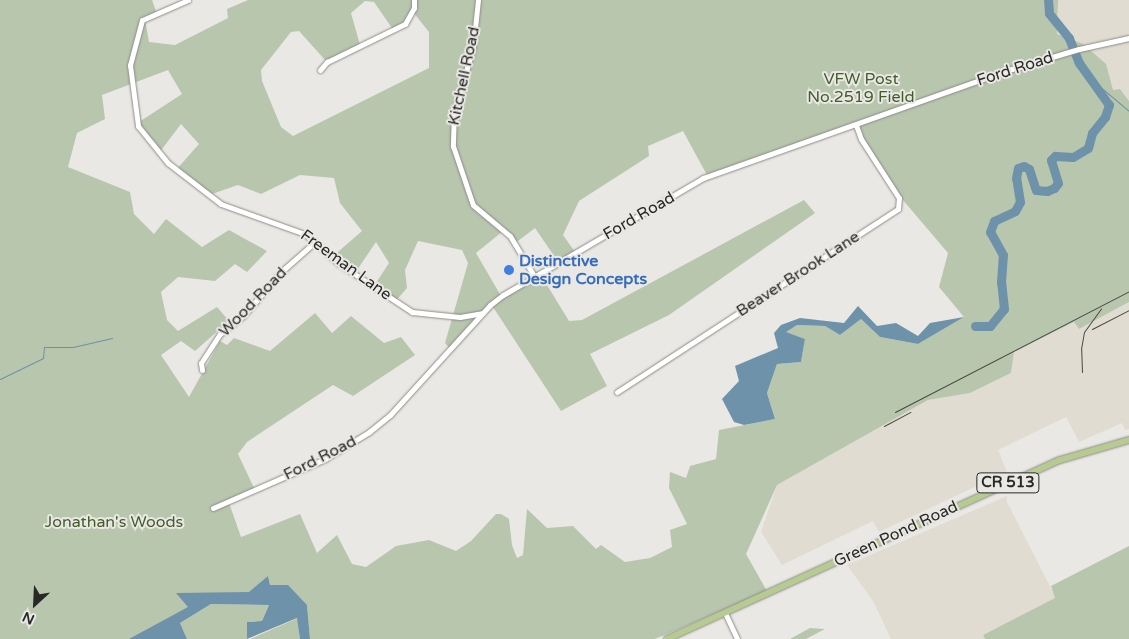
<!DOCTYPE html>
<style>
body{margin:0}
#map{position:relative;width:1129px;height:639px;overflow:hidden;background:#eae8e4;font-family:"Varela Round",sans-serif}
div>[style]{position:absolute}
.built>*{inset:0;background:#e1dcd1}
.green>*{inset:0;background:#b8c6ae}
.water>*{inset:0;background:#6e92a9}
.stream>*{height:1px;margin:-0.5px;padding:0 0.5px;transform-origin:0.5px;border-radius:0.5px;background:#6e92a9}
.river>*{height:9px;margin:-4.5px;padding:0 4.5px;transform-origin:4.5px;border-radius:4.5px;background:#6e92a9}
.roads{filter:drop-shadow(0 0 1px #8d8b87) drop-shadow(0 0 1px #8d8b87)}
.minor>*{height:5px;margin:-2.5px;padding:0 2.5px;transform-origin:2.5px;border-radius:2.5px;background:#fff}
.major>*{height:6px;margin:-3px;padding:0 3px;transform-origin:3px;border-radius:3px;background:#b6ca91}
.rail>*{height:1px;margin:-0.5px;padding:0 0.5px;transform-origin:0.5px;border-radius:0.5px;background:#474744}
.dots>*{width:14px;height:14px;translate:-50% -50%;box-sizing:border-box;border:2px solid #eae8e4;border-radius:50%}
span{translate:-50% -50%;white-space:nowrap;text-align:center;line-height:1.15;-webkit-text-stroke:4px #eae8e4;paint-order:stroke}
.shield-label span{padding:1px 4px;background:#eae8e4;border:1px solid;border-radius:4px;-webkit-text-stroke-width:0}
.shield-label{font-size:15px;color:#282826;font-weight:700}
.street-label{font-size:16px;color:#282826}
.park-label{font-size:16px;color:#425d2a}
.shop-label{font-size:16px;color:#366cbe;font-weight:700}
.left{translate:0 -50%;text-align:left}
.north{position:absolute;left:10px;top:579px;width:50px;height:50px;-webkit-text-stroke:4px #eae8e4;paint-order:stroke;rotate:205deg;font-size:14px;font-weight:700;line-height:20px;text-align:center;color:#282826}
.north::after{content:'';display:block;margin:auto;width:18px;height:22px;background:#282826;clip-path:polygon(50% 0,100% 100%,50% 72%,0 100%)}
</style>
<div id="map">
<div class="built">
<div style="clip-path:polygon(1058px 0,1129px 0,1129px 101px,1120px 89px,1113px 90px,1057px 34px)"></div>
<div style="clip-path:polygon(1129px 302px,1129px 429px,1125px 430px,1122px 423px,1079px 442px,1066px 417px,998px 450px,1007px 472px,879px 532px,873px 521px,782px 565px,761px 532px,777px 485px,928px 400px,970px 393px,1011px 373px,1014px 352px,1074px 322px,1079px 329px)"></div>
<div style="clip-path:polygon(1007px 496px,1007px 502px,1056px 598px,983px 635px,985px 639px,891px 639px,873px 601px,847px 565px)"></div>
</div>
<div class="green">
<div style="clip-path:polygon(evenodd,0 0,152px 0,157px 14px,145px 19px,149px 42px,175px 45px,228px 18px,227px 9px,248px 0,1058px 0,1057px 34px,1083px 44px,1106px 64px,1113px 90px,1120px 89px,1129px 101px,1129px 302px,1079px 329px,1074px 322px,1014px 352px,1011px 373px,970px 393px,928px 400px,777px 485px,746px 554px,767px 591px,655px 639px,310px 639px,307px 605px,270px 585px,268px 576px,260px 592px,215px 600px,178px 618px,185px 639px,0 639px,0 0,365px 1px,374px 2px,394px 31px,413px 12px,429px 32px,429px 68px,293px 136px,281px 127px,262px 81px,261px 70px,291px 32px,299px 31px,326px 61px,360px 45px,351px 13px,365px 1px,0 0,168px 70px,182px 94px,136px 124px,159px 153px,181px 124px,199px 144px,176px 170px,209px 195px,238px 185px,261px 194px,300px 175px,334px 178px,340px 203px,362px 231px,331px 258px,355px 273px,376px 242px,389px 263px,374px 286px,394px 303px,407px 288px,405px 270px,418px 241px,462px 250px,468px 263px,445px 343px,450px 349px,491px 304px,561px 411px,607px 386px,590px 354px,669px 315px,815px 213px,804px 200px,582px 320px,569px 321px,539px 272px,501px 296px,476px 253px,503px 231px,514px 244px,535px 228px,559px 263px,575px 252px,563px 235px,579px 201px,649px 156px,648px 146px,683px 131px,707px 175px,854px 124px,902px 199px,948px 253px,939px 287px,964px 317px,918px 344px,880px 337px,861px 319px,840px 335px,825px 326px,797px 325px,785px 332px,805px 339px,801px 362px,777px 364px,767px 393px,775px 419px,719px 430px,716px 459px,690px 466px,686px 478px,670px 472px,669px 488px,687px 524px,670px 530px,672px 547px,650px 558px,625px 562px,601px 545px,596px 549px,573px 526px,547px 528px,527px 509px,523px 555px,517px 558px,512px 545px,509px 519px,501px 514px,496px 514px,471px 541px,456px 551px,429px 540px,396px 546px,366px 567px,352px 564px,337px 535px,317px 553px,300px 514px,241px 537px,228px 500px,255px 490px,238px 454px,247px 442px,333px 385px,353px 396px,415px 355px,401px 337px,384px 343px,351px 316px,332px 333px,315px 313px,270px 351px,234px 338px,227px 345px,220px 341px,189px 397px,161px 355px,181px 341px,195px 351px,229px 321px,217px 307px,178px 331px,167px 320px,161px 292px,178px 277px,215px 281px,235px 264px,247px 272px,267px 251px,229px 230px,202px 247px,166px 219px,154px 234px,134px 214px,130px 192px,68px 167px,77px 133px,105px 119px,102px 95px,168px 70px)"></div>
<div style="clip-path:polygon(1129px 546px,1129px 639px,985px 639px,983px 635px,1055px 598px,1051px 586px)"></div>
<div style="clip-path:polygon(211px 604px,269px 605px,262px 621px,247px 622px,247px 639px,187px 639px,180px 623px)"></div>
<div style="clip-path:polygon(298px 618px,300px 639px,250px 639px)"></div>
<div style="clip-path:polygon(810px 628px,825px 629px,806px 639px,790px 639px)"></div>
</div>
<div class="water">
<div style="clip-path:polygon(858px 306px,877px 326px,896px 323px,918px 336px,930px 323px,964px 317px,918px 344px,880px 337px,861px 319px,840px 335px,825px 326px,797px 325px,786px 332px,805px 339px,801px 362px,777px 364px,767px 393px,775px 419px,744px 425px,734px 422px,722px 399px,739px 381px,735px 366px,778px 348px,774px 333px,781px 325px,800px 318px,844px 323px)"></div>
<div style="clip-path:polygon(268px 576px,270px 585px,288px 585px,307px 605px,310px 639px,300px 639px,297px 618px,247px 639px,247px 622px,262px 621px,269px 605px,211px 604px,180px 623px,187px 639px,129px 639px,188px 607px,176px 593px,249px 592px)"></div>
</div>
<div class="stream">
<div style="left:1092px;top:80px;width:48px;rotate:40deg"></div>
<div style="left:0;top:379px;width:48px;rotate:-26deg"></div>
<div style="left:43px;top:358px;width:11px;rotate:-85deg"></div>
<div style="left:44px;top:347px;width:29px"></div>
<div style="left:73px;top:347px;width:40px;rotate:-13deg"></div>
</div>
<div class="river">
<div style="left:975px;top:326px;width:15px"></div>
<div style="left:990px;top:326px;width:22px;rotate:-51deg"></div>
<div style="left:1004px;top:309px;width:27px;rotate:-96deg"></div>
<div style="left:1001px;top:282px;width:27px;rotate:-86deg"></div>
<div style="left:1003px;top:255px;width:26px;rotate:-119deg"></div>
<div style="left:990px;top:232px;width:12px;rotate:-70deg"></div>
<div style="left:994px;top:221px;width:23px;rotate:-25deg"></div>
<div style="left:1015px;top:211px;width:10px;rotate:-61deg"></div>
<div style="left:1020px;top:202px;width:24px;rotate:-99deg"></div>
<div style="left:1016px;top:178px;width:10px;rotate:-79deg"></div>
<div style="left:1018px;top:168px;width:6px;rotate:-18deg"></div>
<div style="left:1024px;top:166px;width:6px;rotate:31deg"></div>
<div style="left:1029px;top:169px;width:22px;rotate:72deg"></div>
<div style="left:1036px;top:190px;width:11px;rotate:5deg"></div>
<div style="left:1047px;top:191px;width:8px;rotate:-23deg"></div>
<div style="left:1054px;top:188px;width:6px;rotate:-51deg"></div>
<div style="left:1058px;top:183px;width:24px;rotate:-107deg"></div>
<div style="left:1051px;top:160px;width:6px;rotate:-45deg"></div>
<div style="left:1055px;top:156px;width:18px;rotate:3deg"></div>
<div style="left:1073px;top:157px;width:17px;rotate:-31deg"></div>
<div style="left:1088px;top:148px;width:16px;rotate:-75deg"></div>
<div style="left:1092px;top:133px;width:21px;rotate:-51deg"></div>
<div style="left:1105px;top:117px;width:13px;rotate:-72deg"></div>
<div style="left:1109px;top:105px;width:52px;rotate:-125.5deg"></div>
<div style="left:1079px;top:63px;width:27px;rotate:-112deg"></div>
<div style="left:1069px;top:38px;width:32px;rotate:-129deg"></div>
<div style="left:1049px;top:13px;width:13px;rotate:-94deg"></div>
</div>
<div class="roads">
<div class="minor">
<div style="left:188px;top:0;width:50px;rotate:156.5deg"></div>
<div style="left:142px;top:20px;width:47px;rotate:104.9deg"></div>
<div style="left:130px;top:65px;width:62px;rotate:82.5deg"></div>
<div style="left:138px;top:126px;width:48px;rotate:51deg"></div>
<div style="left:168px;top:163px;width:67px;rotate:37.7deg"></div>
<div style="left:221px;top:204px;width:89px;rotate:19.7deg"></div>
<div style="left:305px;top:234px;width:44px;rotate:41.3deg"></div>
<div style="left:338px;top:263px;width:89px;rotate:33.5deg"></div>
<div style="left:412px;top:312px;width:48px;rotate:5.9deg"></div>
<div style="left:460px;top:317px;width:22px;rotate:-10deg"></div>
<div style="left:478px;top:0;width:47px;rotate:96.1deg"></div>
<div style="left:473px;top:47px;width:69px;rotate:106.1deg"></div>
<div style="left:454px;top:113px;width:33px;rotate:92deg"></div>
<div style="left:453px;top:146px;width:62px;rotate:71.3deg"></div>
<div style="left:473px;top:205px;width:48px;rotate:40deg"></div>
<div style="left:510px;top:236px;width:47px;rotate:59deg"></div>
<div style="left:320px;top:70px;width:11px;rotate:-49deg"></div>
<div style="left:327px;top:62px;width:87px;rotate:-26deg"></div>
<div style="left:405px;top:24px;width:18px;rotate:-61deg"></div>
<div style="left:414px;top:8px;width:8px;rotate:-90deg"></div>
<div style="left:202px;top:370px;width:7px;rotate:-98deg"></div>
<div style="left:201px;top:363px;width:35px;rotate:-57deg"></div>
<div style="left:220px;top:334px;width:29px;rotate:-38deg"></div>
<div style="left:243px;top:316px;width:60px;rotate:-49.1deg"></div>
<div style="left:282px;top:271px;width:44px;rotate:-41.3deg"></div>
<div style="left:617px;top:392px;width:335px;rotate:-33.1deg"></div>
<div style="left:898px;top:209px;width:11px;rotate:-85deg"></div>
<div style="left:899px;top:198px;width:70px;rotate:-122.8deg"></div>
<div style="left:861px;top:139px;width:15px;rotate:-110deg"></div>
<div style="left:213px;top:508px;width:122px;rotate:-23.6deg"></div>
<div style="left:325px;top:459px;width:52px;rotate:-31.5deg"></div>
<div style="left:369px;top:432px;width:27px;rotate:-39deg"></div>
<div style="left:390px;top:415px;width:149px;rotate:-47.7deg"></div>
<div style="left:490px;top:305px;width:16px;rotate:-38deg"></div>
<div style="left:503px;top:295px;width:232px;rotate:-30.3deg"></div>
<div style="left:703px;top:178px;width:320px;rotate:-19.5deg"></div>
<div style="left:1005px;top:71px;width:77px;rotate:-16.6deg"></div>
<div style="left:1079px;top:49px;width:51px;rotate:-12.4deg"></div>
<div style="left:726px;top:615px;width:26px;rotate:65deg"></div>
</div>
<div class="major">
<div style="left:667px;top:639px;width:432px;rotate:-24.5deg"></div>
<div style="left:1060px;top:460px;width:72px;rotate:-16.2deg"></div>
</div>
</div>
<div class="rail">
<div style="left:1092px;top:329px;width:42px;rotate:-27.2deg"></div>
<div style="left:1082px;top:372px;width:23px;rotate:-92deg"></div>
<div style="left:1081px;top:349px;width:17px;rotate:-80deg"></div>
<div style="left:1084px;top:332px;width:29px;rotate:-54deg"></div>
<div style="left:895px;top:412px;width:263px;rotate:-27.3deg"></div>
<div style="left:884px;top:426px;width:30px;rotate:-28deg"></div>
</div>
<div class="dots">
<div style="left:509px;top:270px;background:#3f7fe0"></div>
</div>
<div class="shield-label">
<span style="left:1008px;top:483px">CR 513</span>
</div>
<div class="street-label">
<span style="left:1015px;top:69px;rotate:-18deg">Ford Road</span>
<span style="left:464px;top:76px;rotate:-78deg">Kitchell Road</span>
<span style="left:639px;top:216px;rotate:-30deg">Ford Road</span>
<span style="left:346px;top:265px;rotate:36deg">Freeman Lane</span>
<span style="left:798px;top:274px;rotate:-33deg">Beaver Brook Lane</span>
<span style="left:253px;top:302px;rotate:-46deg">Wood Road</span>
<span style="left:320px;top:458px;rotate:-27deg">Ford Road</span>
<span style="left:896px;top:534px;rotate:-25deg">Green Pond Road</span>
</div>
<div class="park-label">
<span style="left:861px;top:88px">VFW Post<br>No.2519 Field</span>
<span style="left:114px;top:522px">Jonathan's Woods</span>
</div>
<div class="shop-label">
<span class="left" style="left:519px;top:270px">Distinctive<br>Design Concepts</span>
</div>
<div class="north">N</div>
</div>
